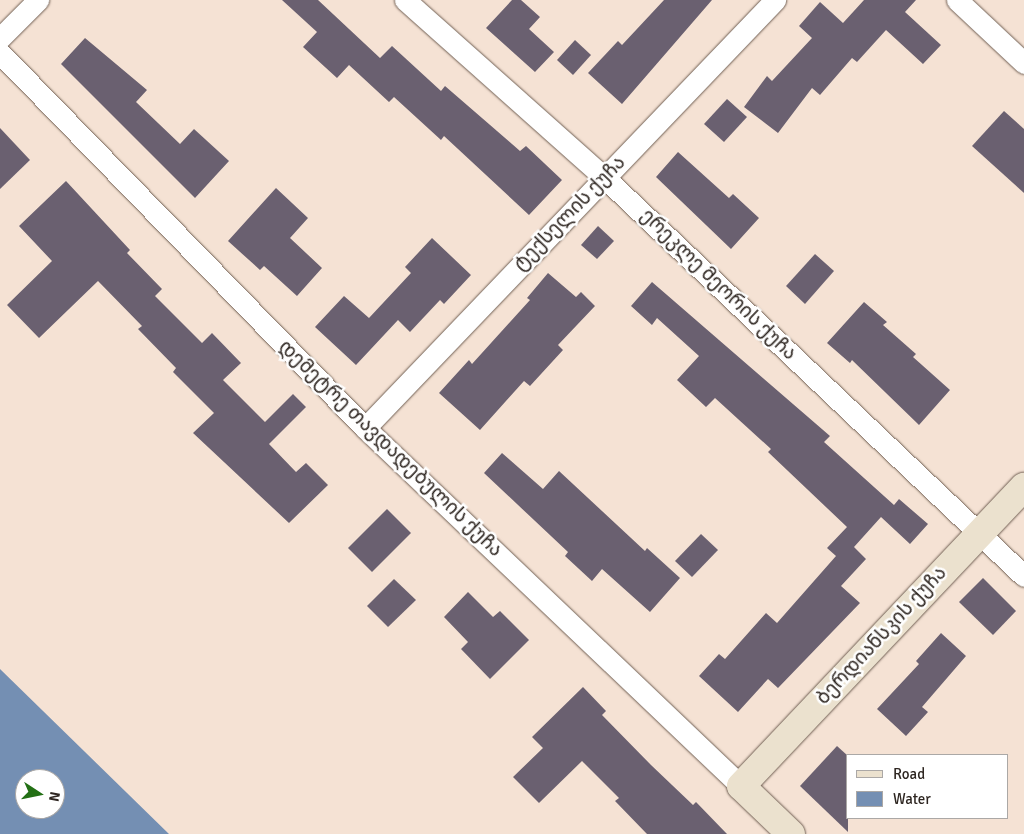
<!DOCTYPE html>
<meta charset="utf-8">
<style>
body{margin:0}
#map{position:relative;width:1024px;height:834px;overflow:hidden;background:#f5e2d4;font-family:Signika,"Noto Sans Georgian",sans-serif}
div>[style]{position:absolute}
.water>*{inset:0;background:#748fb3}
.building>*{inset:0;background:#6a6070}
.roads{filter:drop-shadow(0 0 1px #716054) drop-shadow(0 0 1px #716054)}
.street>*{height:21px;margin:-10.5px;padding:0 10.5px;transform-origin:10.5px;border-radius:10.5px;background:#fff}
.secondary>*{height:28px;margin:-14px;padding:0 14px;transform-origin:14px;border-radius:14px;background:#ebe1ce}
span{translate:-50% -50%;white-space:nowrap;text-align:center;line-height:1.15;-webkit-text-stroke:5px #fff;paint-order:stroke}
.street-label{font-size:19px;color:#2e2621}
.legend{position:absolute;left:846px;top:754px;width:162px;height:65px;box-sizing:border-box;background:#fff;border:1px solid #aba8a6;margin:0;padding:6px 9px;list-style:none;font-size:15px;color:#2e2621}
.legend li{display:flex;align-items:center;gap:10px;height:25px}
.legend b{width:25px;border:1px solid #aba8a6}
.north{position:absolute;left:15px;top:769px;width:50px;height:50px;box-sizing:border-box;background:#fff;border:1px solid #aba8a6;border-radius:50%;rotate:101deg;font-size:14px;font-weight:700;line-height:20px;text-align:center;color:#2e2621}
.north::after{content:'';display:block;margin:auto;width:18px;height:22px;background:#237015;clip-path:polygon(50% 0,100% 100%,50% 72%,0 100%)}
</style>
<div id="map">
<div class="water">
<div style="clip-path:polygon(evenodd,0 669px,169px 834px,0 834px,0 669px,25px 779px,55px 779px,55px 809px,25px 809px,25px 779px)"></div>
</div>
<div class="building">
<div style="clip-path:polygon(282px 0,318px 0,380px 58px,392px 46px,441px 91px,445px 86px,520px 151px,526px 146px,562px 180px,529px 215px,444px 136px,441px 140px,394px 97px,389px 102px,349px 65px,337px 78px,303px 47px,317px 32px)"></div>
<div style="clip-path:polygon(512px 0,521px 0,540px 17px,529px 29px,554px 52px,535px 72px,486px 28px)"></div>
<div style="clip-path:polygon(664px 0,712px 0,622px 104px,588px 73px,618px 41px,622px 45px)"></div>
<div style="clip-path:polygon(864px 0,916px 0,905px 12px,941px 45px,923px 64px,886px 30px,857px 62px,852px 58px,820px 95px,812px 88px,778px 133px,744px 107px,767px 76px,772px 81px,812px 38px,799px 26px,820px 2px,843px 23px)"></div>
<div style="clip-path:polygon(85px 38px,147px 90px,136px 102px,180px 144px,194px 129px,229px 161px,195px 198px,61px 64px)"></div>
<div style="clip-path:polygon(575px 40px,591px 55px,573px 75px,557px 60px)"></div>
<div style="clip-path:polygon(727px 99px,747px 117px,724px 142px,704px 124px)"></div>
<div style="clip-path:polygon(1004px 111px,1024px 129px,1024px 193px,972px 146px)"></div>
<div style="clip-path:polygon(0 128px,30px 160px,0 189px)"></div>
<div style="clip-path:polygon(678px 152px,729px 198px,733px 194px,759px 218px,731px 249px,656px 177px)"></div>
<div style="clip-path:polygon(66px 181px,130px 250px,127px 253px,162px 289px,155px 296px,202px 343px,212px 333px,241px 363px,223px 380px,265px 422px,293px 394px,306px 407px,269px 444px,296px 472px,306px 463px,328px 485px,289px 523px,193px 433px,214px 413px,173px 372px,176px 368px,138px 329px,142px 326px,98px 281px,39px 338px,7px 305px,52px 261px,19px 226px)"></div>
<div style="clip-path:polygon(276px 188px,308px 218px,290px 238px,322px 268px,297px 296px,264px 266px,260px 270px,228px 241px)"></div>
<div style="clip-path:polygon(598px 226px,614px 241px,597px 259px,581px 245px)"></div>
<div style="clip-path:polygon(432px 238px,471px 275px,444px 304px,440px 300px,410px 332px,398px 320px,356px 365px,315px 327px,344px 296px,369px 318px,411px 273px,405px 267px)"></div>
<div style="clip-path:polygon(815px 254px,834px 271px,805px 304px,786px 286px)"></div>
<div style="clip-path:polygon(548px 273px,576px 297px,581px 292px,595px 306px,558px 345px,563px 350px,530px 386px,524px 381px,480px 430px,439px 393px,469px 360px,472px 364px,530px 300px,527px 298px)"></div>
<div style="clip-path:polygon(652px 282px,830px 436px,824px 442px,894px 505px,899px 499px,928px 524px,910px 544px,881px 517px,854px 547px,866px 559px,841px 586px,860px 603px,778px 688px,768px 679px,738px 712px,699px 676px,719px 654px,725px 659px,766px 613px,777px 623px,836px 556px,827px 548px,847px 527px,768px 452px,771px 449px,715px 398px,706px 407px,677px 380px,699px 356px,657px 318px,652px 325px,631px 306px)"></div>
<div style="clip-path:polygon(864px 302px,887px 322px,883px 325px,916px 354px,913px 357px,950px 390px,919px 425px,852px 360px,850px 363px,827px 343px)"></div>
<div style="clip-path:polygon(502px 453px,543px 489px,559px 471px,645px 551px,647px 548px,680px 578px,650px 612px,602px 569px,592px 581px,565px 556px,568px 552px,484px 473px)"></div>
<div style="clip-path:polygon(387px 509px,411px 533px,372px 572px,348px 548px)"></div>
<div style="clip-path:polygon(701px 534px,718px 550px,692px 577px,675px 561px)"></div>
<div style="clip-path:polygon(983px 578px,1016px 611px,993px 635px,959px 602px)"></div>
<div style="clip-path:polygon(394px 579px,416px 600px,388px 627px,367px 606px)"></div>
<div style="clip-path:polygon(468px 592px,493px 617px,500px 611px,529px 640px,490px 679px,461px 649px,468px 642px,444px 617px)"></div>
<div style="clip-path:polygon(941px 633px,966px 656px,922px 707px,928px 712px,906px 736px,877px 709px,919px 664px,916px 661px)"></div>
<div style="clip-path:polygon(583px 687px,606px 711px,602px 715px,651px 765px,693px 805px,696px 802px,727px 834px,647px 834px,615px 801px,619px 798px,582px 761px,539px 803px,513px 777px,543px 748px,532px 737px)"></div>
<div style="clip-path:polygon(837px 746px,848px 756px,848px 832px,800px 786px)"></div>
</div>
<div class="roads">
<div class="street">
<div style="left:405px;top:0;width:266px;rotate:41.7deg"></div>
<div style="left:604px;top:177px;width:579px;rotate:43.53deg"></div>
<div style="left:957px;top:0;width:92px;rotate:43.2deg"></div>
<div style="left:0;top:38px;width:54px;rotate:-45deg"></div>
<div style="left:0;top:53px;width:523px;rotate:45.77deg"></div>
<div style="left:365px;top:428px;width:519px;rotate:43.6deg"></div>
<div style="left:365px;top:428px;width:593px;rotate:-46.23deg"></div>
</div>
<div class="secondary">
<div style="left:791px;top:834px;width:69px;rotate:-136.2deg"></div>
<div style="left:741px;top:786px;width:412px;rotate:-46.6deg"></div>
</div>
</div>
<div class="street-label">
<span style="left:570px;top:214px;rotate:-46deg">ტექსელის ქუჩა</span>
<span style="left:718px;top:285px;rotate:44deg">ერეკლე მეორის ქუჩა</span>
<span style="left:390px;top:449px;rotate:44deg">დემეტრე თავდადებულის ქუჩა</span>
<span style="left:882px;top:636px;rotate:-47deg">ბერდიანსკის ქუჩა</span>
</div>
<ul class="legend">
<li><b style="height:6px;background:#ebe1ce"></b>Road</li>
<li><b style="height:14px;background:#748fb3"></b>Water</li>
</ul>
<div class="north">N</div>
</div>
